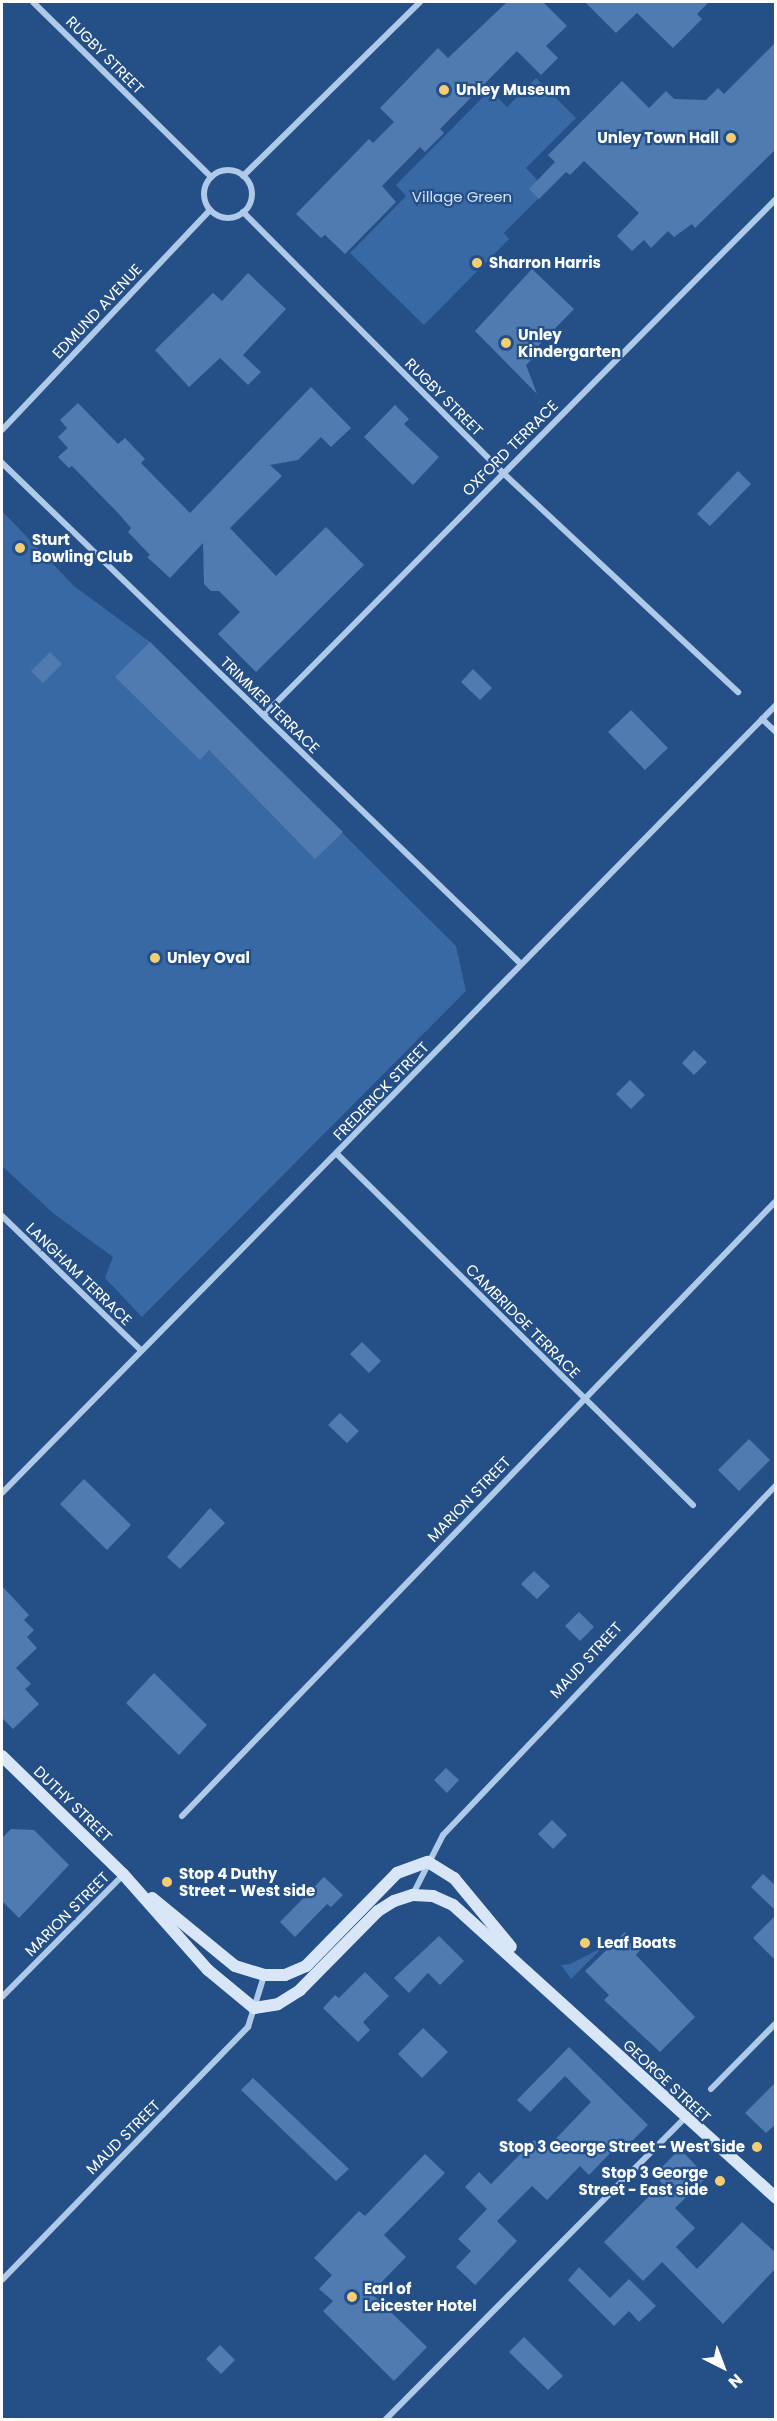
<!DOCTYPE html>
<style>
body{margin:0}
#map{position:relative;width:777px;height:2421px;overflow:hidden;background:#244f87;font-family:Poppins,sans-serif}
div>[style]{position:absolute}
.green>*{inset:0;background:#3869a4}
.building>*{inset:0;background:#507bb1}
.street>*{height:6px;margin:-3px;padding:0 3px;transform-origin:3px;border-radius:3px;background:#afc9e9}
.street>.ring{margin:-3px;padding:0;box-sizing:content-box;background:none;border:6px solid #afc9e9;border-radius:50%}
.secondary>*{height:12px;margin:-6px;padding:0 6px;transform-origin:6px;border-radius:6px;background:#d9e6f8}
.dots>*{width:16px;height:16px;translate:-50% -50%;box-sizing:border-box;border:3px solid #244f87;border-radius:50%}
span{translate:-50% -50%;white-space:nowrap;text-align:center;line-height:1.15;-webkit-text-stroke:4.5px #244f87;paint-order:stroke}
.street-label{font-size:15px;color:#fff}
.poi-label{font-size:15px;color:#fff;font-weight:700}
.left{translate:0 -50%;text-align:left}
.right{translate:-100% -50%;text-align:right}
.park-label{font-size:15px;color:#d3e3f7}
.frame{position:absolute;inset:0;border:3px solid #fff;pointer-events:none}
.north{position:absolute;left:693px;top:2337px;width:60px;height:60px;-webkit-text-stroke:4px #244f87;paint-order:stroke;rotate:138deg;font-size:16px;font-weight:700;line-height:24px;text-align:center;color:#fff}
.north::after{content:'';display:block;margin:auto;width:21px;height:27px;background:#fff;clip-path:polygon(50% 0,100% 100%,50% 72%,0 100%)}
</style>
<div id="map">
<div class="green">
<div style="clip-path:polygon(536px 78px,576px 118px,526px 168px,547px 190px,504px 233px,509px 239px,424px 325px,350px 253px,406px 196px,396px 185px,490px 90px,507px 107px)"></div>
<div style="clip-path:polygon(2px 511px,74px 586px,150px 642px,456px 946px,466px 991px,142px 1317px,105px 1278px,113px 1257px,53px 1213px,2px 1166px)"></div>
<div style="clip-path:polygon(603px 1947px,571px 1979px,561px 1965px,570px 1964px)"></div>
</div>
<div class="building">
<div style="clip-path:polygon(507px 2px,543px 2px,567px 26px,546px 46px,558px 58px,541px 75px,517px 51px,440px 129px,444px 133px,425px 152px,420px 147px,382px 186px,396px 202px,345px 254px,325px 235px,321px 238px,296px 214px,369px 139px,373px 143px,394px 122px,380px 108px,438px 48px,448px 58px)"></div>
<div style="clip-path:polygon(585px 2px,709px 2px,697px 14px,702px 19px,673px 48px,637px 13px,616px 33px)"></div>
<div style="clip-path:polygon(776px 42px,776px 149px,695px 228px,692px 224px,674px 237px,668px 231px,651px 248px,644px 240px,632px 251px,617px 236px,639px 213px,584px 161px,570px 175px,566px 172px,539px 199px,529px 189px,555px 162px,548px 155px,622px 81px,649px 108px,666px 91px,674px 99px,706px 100px,718px 88px,724px 94px)"></div>
<div style="clip-path:polygon(532px 269px,574px 309px,537px 347px,540px 351px,526px 365px,537px 394px,475px 331px)"></div>
<div style="clip-path:polygon(248px 273px,286px 309px,243px 355px,261px 372px,248px 385px,220px 358px,189px 387px,155px 350px,213px 293px,222px 301px)"></div>
<div style="clip-path:polygon(311px 387px,351px 428px,331px 447px,321px 437px,298px 460px,270px 465px,282px 476px,230px 528px,276px 576px,326px 527px,364px 565px,256px 672px,218px 634px,240px 612px,219px 591px,211px 591px,204px 584px,203px 543px,170px 578px,147px 557px,150px 555px,128px 532px,131px 528px,119px 514px,72px 466px,69px 468px,58px 457px,68px 448px,58px 437px,67px 428px,60px 420px,78px 403px,118px 444px,125px 438px,145px 459px,141px 463px,190px 513px)"></div>
<div style="clip-path:polygon(395px 405px,409px 419px,404px 424px,439px 457px,413px 485px,364px 437px)"></div>
<div style="clip-path:polygon(738px 471px,751px 484px,710px 526px,697px 514px)"></div>
<div style="clip-path:polygon(150px 642px,343px 832px,315px 859px,209px 750px,200px 760px,115px 677px)"></div>
<div style="clip-path:polygon(50px 652px,62px 664px,43px 683px,31px 671px)"></div>
<div style="clip-path:polygon(473px 669px,492px 688px,480px 700px,461px 682px)"></div>
<div style="clip-path:polygon(631px 710px,668px 748px,645px 770px,608px 732px)"></div>
<div style="clip-path:polygon(694px 1050px,707px 1062px,694px 1075px,682px 1063px)"></div>
<div style="clip-path:polygon(630px 1080px,645px 1095px,631px 1109px,616px 1094px)"></div>
<div style="clip-path:polygon(362px 1342px,381px 1361px,369px 1373px,350px 1354px)"></div>
<div style="clip-path:polygon(340px 1413px,359px 1431px,347px 1443px,328px 1425px)"></div>
<div style="clip-path:polygon(749px 1439px,770px 1460px,739px 1491px,718px 1470px)"></div>
<div style="clip-path:polygon(84px 1479px,131px 1525px,107px 1550px,60px 1504px)"></div>
<div style="clip-path:polygon(210px 1508px,225px 1523px,180px 1569px,167px 1557px)"></div>
<div style="clip-path:polygon(534px 1571px,550px 1586px,537px 1599px,521px 1584px)"></div>
<div style="clip-path:polygon(2px 1586px,29px 1615px,24px 1620px,34px 1630px,27px 1637px,37px 1648px,16px 1668px,31px 1684px,25px 1689px,39px 1704px,13px 1729px,2px 1718px)"></div>
<div style="clip-path:polygon(579px 1612px,594px 1627px,580px 1641px,565px 1626px)"></div>
<div style="clip-path:polygon(154px 1673px,207px 1725px,179px 1755px,126px 1703px)"></div>
<div style="clip-path:polygon(446px 1768px,459px 1780px,447px 1793px,434px 1780px)"></div>
<div style="clip-path:polygon(552px 1820px,567px 1835px,553px 1849px,538px 1834px)"></div>
<div style="clip-path:polygon(11px 1829px,34px 1830px,69px 1865px,19px 1918px,2px 1901px,2px 1838px)"></div>
<div style="clip-path:polygon(763px 1874px,776px 1886px,776px 1911px,751px 1887px)"></div>
<div style="clip-path:polygon(324px 1877px,343px 1895px,331px 1907px,327px 1904px,295px 1937px,280px 1922px)"></div>
<div style="clip-path:polygon(776px 1915px,776px 1961px,753px 1938px)"></div>
<div style="clip-path:polygon(625px 1932px,641px 1949px,636px 1955px,695px 2017px,660px 2052px,604px 2000px,609px 1995px,585px 1971px)"></div>
<div style="clip-path:polygon(439px 1936px,464px 1961px,440px 1985px,428px 1973px,409px 1993px,394px 1978px)"></div>
<div style="clip-path:polygon(365px 1972px,389px 1996px,363px 2022px,370px 2030px,358px 2042px,323px 2008px,335px 1995px,339px 1998px)"></div>
<div style="clip-path:polygon(423px 2028px,448px 2052px,422px 2078px,398px 2054px)"></div>
<div style="clip-path:polygon(569px 2047px,648px 2125px,621px 2152px,616px 2147px,589px 2175px,580px 2166px,547px 2200px,532px 2186px,497px 2221px,517px 2241px,475px 2285px,456px 2267px,471px 2251px,458px 2239px,487px 2209px,465px 2187px,479px 2172px,491px 2184px,534px 2140px,545px 2150px,591px 2102px,565px 2076px,530px 2112px,517px 2100px)"></div>
<div style="clip-path:polygon(253px 2078px,349px 2169px,336px 2181px,241px 2090px)"></div>
<div style="clip-path:polygon(776px 2082px,776px 2124px,766px 2133px,745px 2113px)"></div>
<div style="clip-path:polygon(680px 2149px,707px 2177px,675px 2208px,695px 2228px,676px 2247px,697px 2269px,742px 2222px,776px 2253px,776px 2268px,723px 2324px,662px 2262px,643px 2281px,604px 2242px,662px 2183px,654px 2175px)"></div>
<div style="clip-path:polygon(425px 2154px,445px 2173px,384px 2235px,406px 2257px,371px 2293px,427px 2347px,394px 2381px,323px 2311px,333px 2301px,319px 2289px,332px 2275px,314px 2258px,359px 2211px,365px 2216px)"></div>
<div style="clip-path:polygon(579px 2267px,610px 2298px,629px 2279px,656px 2306px,639px 2322px,629px 2311px,614px 2326px,568px 2280px)"></div>
<div style="clip-path:polygon(524px 2337px,563px 2376px,548px 2390px,509px 2352px)"></div>
<div style="clip-path:polygon(220px 2345px,235px 2360px,221px 2374px,206px 2359px)"></div>
</div>
<div class="street">
<div style="left:33px;top:2px;width:250px;rotate:44.5deg"></div>
<div class="ring" style="left:204px;top:170px;width:42px;height:42px"></div>
<div style="left:243px;top:176px;width:248px;rotate:-44.5deg"></div>
<div style="left:243px;top:212px;width:367px;rotate:45.1deg"></div>
<div style="left:502px;top:472px;width:323px;rotate:43deg"></div>
<div style="left:2px;top:430px;width:303px;rotate:-46.6deg"></div>
<div style="left:2px;top:463px;width:721px;rotate:43.99deg"></div>
<div style="left:264px;top:715px;width:727px;rotate:-45.22deg"></div>
<div style="left:762px;top:719px;width:19px;rotate:43deg"></div>
<div style="left:337px;top:1154px;width:500px;rotate:44.6deg"></div>
<div style="left:2px;top:1216px;width:193px;rotate:44deg"></div>
<div style="left:2px;top:1493px;width:1105px;rotate:-45.51deg"></div>
<div style="left:182px;top:1816px;width:855px;rotate:-46deg"></div>
<div style="left:413px;top:1894px;width:66px;rotate:-63deg"></div>
<div style="left:443px;top:1835px;width:483px;rotate:-46.4deg"></div>
<div style="left:2px;top:1997px;width:172px;rotate:-45.2deg"></div>
<div style="left:711px;top:2089px;width:93px;rotate:-45.4deg"></div>
<div style="left:2px;top:2280px;width:353px;rotate:-45.8deg"></div>
<div style="left:248px;top:2027px;width:53px;rotate:-72.6deg"></div>
<div style="left:385px;top:2420px;width:426px;rotate:-45.2deg"></div>
</div>
<div class="secondary">
<div style="left:2px;top:1756px;width:169px;rotate:44.3deg"></div>
<div style="left:123px;top:1874px;width:128px;rotate:48.5deg"></div>
<div style="left:208px;top:1970px;width:60px;rotate:39.6deg"></div>
<div style="left:254px;top:2008px;width:24px;rotate:-9deg"></div>
<div style="left:278px;top:2004px;width:26px;rotate:-32deg"></div>
<div style="left:300px;top:1990px;width:111px;rotate:-45.4deg"></div>
<div style="left:378px;top:1911px;width:19px;rotate:-32deg"></div>
<div style="left:394px;top:1901px;width:20px;rotate:-18deg"></div>
<div style="left:413px;top:1895px;width:20px;rotate:3deg"></div>
<div style="left:433px;top:1896px;width:22px;rotate:24deg"></div>
<div style="left:453px;top:1905px;width:436px;rotate:42.2deg"></div>
<div style="left:152px;top:1898px;width:107px;rotate:39.3deg"></div>
<div style="left:235px;top:1966px;width:30px;rotate:17deg"></div>
<div style="left:264px;top:1975px;width:21px"></div>
<div style="left:285px;top:1975px;width:23px;rotate:-23deg"></div>
<div style="left:306px;top:1966px;width:130px;rotate:-45.6deg"></div>
<div style="left:397px;top:1873px;width:33px;rotate:-20deg"></div>
<div style="left:428px;top:1862px;width:31px;rotate:32deg"></div>
<div style="left:454px;top:1878px;width:89px;rotate:50.4deg"></div>
</div>
<div class="dots">
<div style="left:444px;top:90px;background:#f4ce72"></div>
<div style="left:731px;top:138px;background:#f4ce72"></div>
<div style="left:477px;top:263px;background:#f4ce72"></div>
<div style="left:506px;top:343px;background:#f4ce72"></div>
<div style="left:20px;top:548px;background:#f4ce72"></div>
<div style="left:155px;top:958px;background:#f4ce72"></div>
<div style="left:167px;top:1882px;background:#f4ce72"></div>
<div style="left:585px;top:1943px;background:#f4ce72"></div>
<div style="left:757px;top:2147px;background:#f4ce72"></div>
<div style="left:720px;top:2181px;background:#f4ce72"></div>
<div style="left:352px;top:2297px;background:#f4ce72"></div>
</div>
<div class="street-label">
<span style="left:105px;top:55px;rotate:45deg">RUGBY STREET</span>
<span style="left:97px;top:311px;rotate:-47deg">EDMUND AVENUE</span>
<span style="left:444px;top:397px;rotate:45deg">RUGBY STREET</span>
<span style="left:510px;top:448px;rotate:-45deg">OXFORD TERRACE</span>
<span style="left:270px;top:705px;rotate:44deg">TRIMMER TERRACE</span>
<span style="left:381px;top:1091px;rotate:-46deg">FREDERICK STREET</span>
<span style="left:79px;top:1274px;rotate:44deg">LANGHAM TERRACE</span>
<span style="left:523px;top:1321px;rotate:45deg">CAMBRIDGE TERRACE</span>
<span style="left:469px;top:1499px;rotate:-46deg">MARION STREET</span>
<span style="left:586px;top:1660px;rotate:-47deg">MAUD STREET</span>
<span style="left:73px;top:1804px;rotate:44deg">DUTHY STREET</span>
<span style="left:67px;top:1914px;rotate:-45deg">MARION STREET</span>
<span style="left:667px;top:2081px;rotate:43deg">GEORGE STREET</span>
<span style="left:123px;top:2137px;rotate:-45deg">MAUD STREET</span>
</div>
<div class="poi-label">
<span class="left" style="left:456px;top:90px">Unley Museum</span>
<span class="right" style="left:719px;top:138px">Unley Town Hall</span>
<span class="left" style="left:489px;top:263px">Sharron Harris</span>
<span class="left" style="left:518px;top:343px">Unley<br>Kindergarten</span>
<span class="left" style="left:32px;top:548px">Sturt<br>Bowling Club</span>
<span class="left" style="left:167px;top:958px">Unley Oval</span>
<span class="left" style="left:179px;top:1882px">Stop 4 Duthy<br>Street - West side</span>
<span class="left" style="left:597px;top:1943px">Leaf Boats</span>
<span class="right" style="left:745px;top:2147px">Stop 3 George Street - West side</span>
<span class="right" style="left:708px;top:2181px">Stop 3 George<br>Street - East side</span>
<span class="left" style="left:364px;top:2297px">Earl of<br>Leicester Hotel</span>
</div>
<div class="park-label">
<span style="left:462px;top:197px">Village Green</span>
</div>
<div class="frame"></div>
<div class="north">N</div>
</div>
